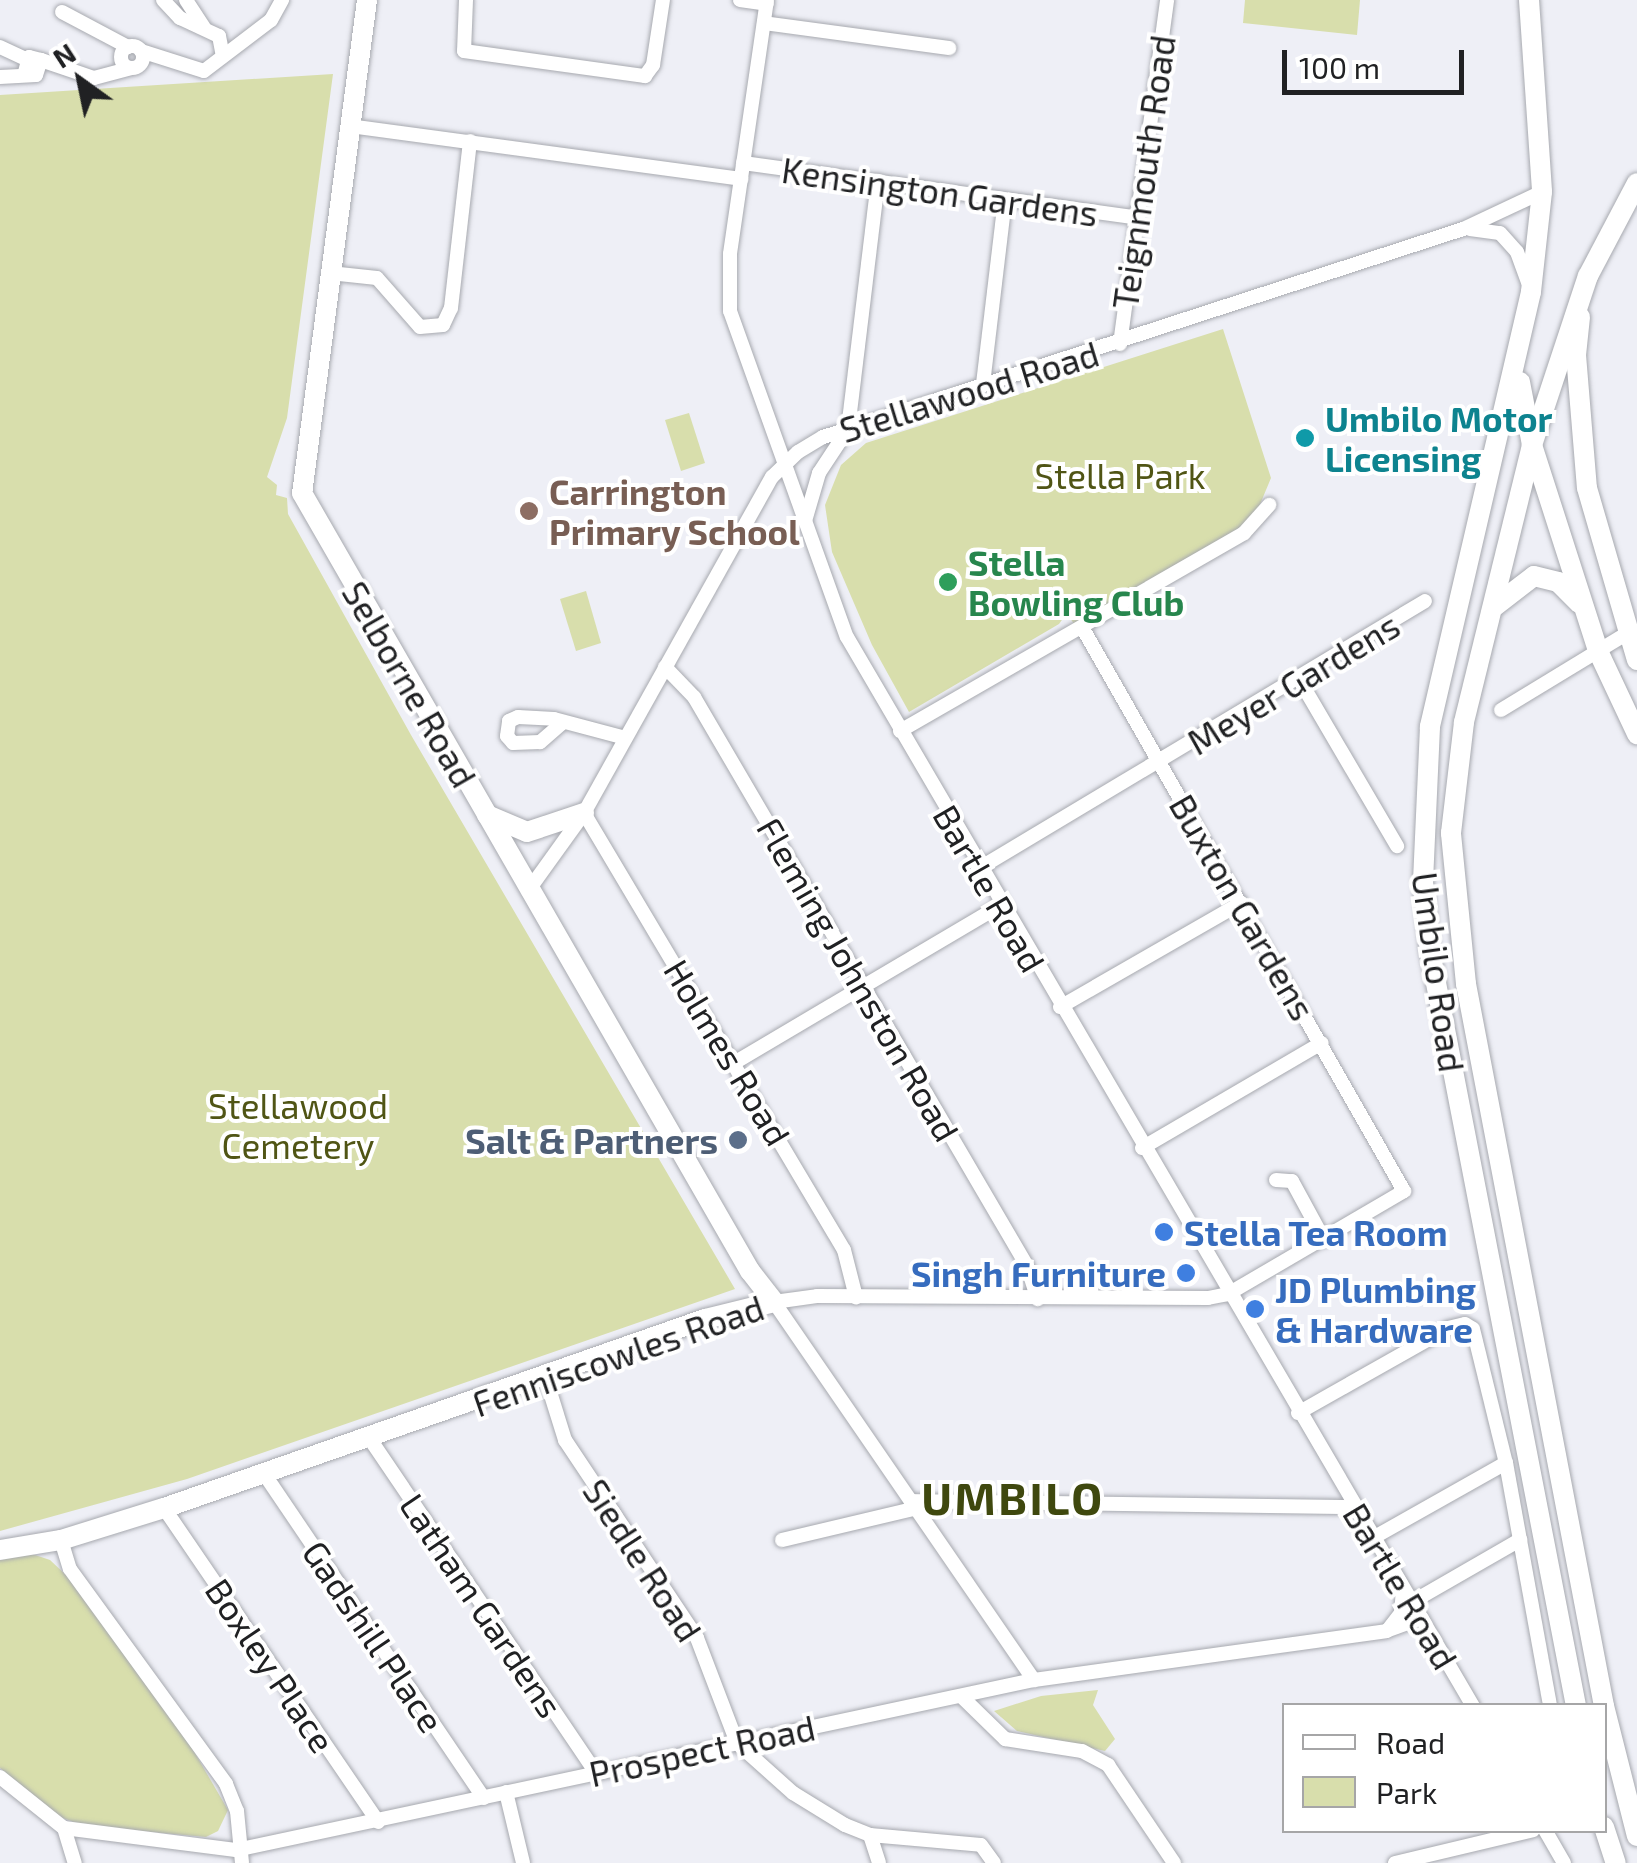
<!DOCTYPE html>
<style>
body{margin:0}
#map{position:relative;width:1637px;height:1863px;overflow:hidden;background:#eeeff6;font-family:"Exo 2",sans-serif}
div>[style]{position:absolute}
.green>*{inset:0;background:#d8deac}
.roads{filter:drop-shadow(0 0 2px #a7a9af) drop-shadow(0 0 2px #a7a9af)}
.street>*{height:14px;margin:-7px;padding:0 7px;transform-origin:7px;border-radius:7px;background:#fff}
.street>.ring{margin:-7px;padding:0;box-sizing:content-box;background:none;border:14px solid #fff;border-radius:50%}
.secondary>*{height:20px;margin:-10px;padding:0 10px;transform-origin:10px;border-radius:10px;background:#fff}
.dots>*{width:28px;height:28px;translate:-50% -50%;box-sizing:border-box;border:5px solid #fff;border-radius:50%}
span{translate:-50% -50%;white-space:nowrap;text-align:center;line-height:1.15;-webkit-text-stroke:8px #fff;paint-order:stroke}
.street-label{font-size:35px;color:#202123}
.culture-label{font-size:35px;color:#0d838f;font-weight:700}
.left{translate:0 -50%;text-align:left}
.park-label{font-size:35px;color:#505515}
.education-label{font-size:35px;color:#785e54;font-weight:700}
.leisure-label{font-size:35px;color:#27864d;font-weight:700}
.service-label{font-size:35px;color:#4e5e75;font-weight:700}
.right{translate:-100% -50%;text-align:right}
.shop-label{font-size:35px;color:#366cbe;font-weight:700}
.district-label{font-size:45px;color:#3f480e;font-weight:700;letter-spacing:2.5px}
.legend{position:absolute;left:1282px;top:1703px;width:325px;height:130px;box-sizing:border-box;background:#fff;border:2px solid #a6a6a7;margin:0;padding:12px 18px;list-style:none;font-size:30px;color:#202123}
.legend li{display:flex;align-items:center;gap:20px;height:50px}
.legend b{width:50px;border:2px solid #a6a6a7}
.north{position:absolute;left:30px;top:30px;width:100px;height:100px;-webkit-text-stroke:8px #fff;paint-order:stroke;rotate:327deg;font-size:28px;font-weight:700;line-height:40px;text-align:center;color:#202123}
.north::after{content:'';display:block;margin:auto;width:35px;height:45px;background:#202123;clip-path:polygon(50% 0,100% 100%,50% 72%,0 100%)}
.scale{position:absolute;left:1282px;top:50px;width:182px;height:45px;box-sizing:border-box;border:5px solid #202123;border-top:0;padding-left:12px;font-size:30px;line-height:35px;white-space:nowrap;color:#202123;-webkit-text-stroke:8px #fff;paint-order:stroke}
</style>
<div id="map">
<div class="green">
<div style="clip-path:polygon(1245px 0,1360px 0,1357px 35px,1243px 23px)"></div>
<div style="clip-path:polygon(333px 74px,287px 418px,267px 477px,277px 485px,276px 495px,287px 498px,288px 514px,411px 735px,735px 1289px,187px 1479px,0 1531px,0 95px)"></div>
<div style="clip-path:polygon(1223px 329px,1271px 478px,1256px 514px,1243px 529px,1074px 624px,1067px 613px,1059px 624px,909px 712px,872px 645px,832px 552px,825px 505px,841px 465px,866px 443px)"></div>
<div style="clip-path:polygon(689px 413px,705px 463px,681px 471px,665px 420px)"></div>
<div style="clip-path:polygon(586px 591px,601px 643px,576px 651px,560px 599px)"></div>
<div style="clip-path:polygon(29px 1553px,50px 1560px,66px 1575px,185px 1736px,228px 1810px,218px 1831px,206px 1837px,85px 1826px,60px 1817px,0 1768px,0 1560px)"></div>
<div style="clip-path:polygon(1098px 1690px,1093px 1705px,1115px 1739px,1105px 1751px,1017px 1731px,994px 1711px,1041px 1696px)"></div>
</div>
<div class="roads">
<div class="street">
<div style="left:163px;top:0;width:25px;rotate:47deg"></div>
<div style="left:180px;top:18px;width:43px;rotate:24.8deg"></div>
<div style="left:219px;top:36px;width:20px;rotate:79deg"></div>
<div style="left:186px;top:0;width:33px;rotate:57deg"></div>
<div style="left:466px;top:0;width:51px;rotate:92.2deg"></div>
<div style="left:464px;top:51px;width:183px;rotate:7.9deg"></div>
<div style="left:645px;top:76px;width:14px;rotate:-54deg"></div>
<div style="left:653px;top:65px;width:66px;rotate:-81.3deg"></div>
<div style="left:740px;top:0;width:27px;rotate:8deg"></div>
<div style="left:767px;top:0;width:257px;rotate:98.3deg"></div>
<div style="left:730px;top:254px;width:57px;rotate:90deg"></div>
<div style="left:730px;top:311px;width:346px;rotate:70.3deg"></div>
<div style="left:847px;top:637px;width:1239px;rotate:59.65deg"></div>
<div style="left:62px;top:12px;width:75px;rotate:27.9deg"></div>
<div style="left:764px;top:23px;width:187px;rotate:7.7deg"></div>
<div class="ring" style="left:121px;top:46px;width:8px;height:8px"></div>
<div style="left:0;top:47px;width:29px;rotate:25deg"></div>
<div style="left:141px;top:51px;width:66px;rotate:17.6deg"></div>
<div style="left:204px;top:71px;width:84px;rotate:-37.3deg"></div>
<div style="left:271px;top:20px;width:23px;rotate:-61deg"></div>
<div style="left:41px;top:60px;width:56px;rotate:18.8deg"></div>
<div style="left:94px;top:78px;width:38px;rotate:-15deg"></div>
<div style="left:0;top:77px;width:36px;rotate:-3deg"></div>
<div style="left:36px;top:75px;width:16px;rotate:-72deg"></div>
<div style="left:41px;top:60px;width:12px;rotate:-166deg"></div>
<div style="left:29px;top:57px;width:16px;rotate:105deg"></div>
<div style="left:350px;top:126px;width:395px;rotate:7.7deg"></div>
<div style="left:743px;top:163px;width:399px;rotate:7.9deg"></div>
<div style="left:1470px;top:229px;width:30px;rotate:8deg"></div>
<div style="left:1500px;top:233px;width:25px;rotate:48deg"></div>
<div style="left:1517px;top:252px;width:32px;rotate:70deg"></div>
<div style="left:330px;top:273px;width:47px;rotate:6.1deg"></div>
<div style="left:377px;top:278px;width:65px;rotate:48.7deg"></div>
<div style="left:420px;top:327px;width:23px;rotate:-5deg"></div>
<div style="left:443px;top:325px;width:19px;rotate:-65deg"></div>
<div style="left:451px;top:308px;width:168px;rotate:-83.5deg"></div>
<div style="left:1120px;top:344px;width:347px;rotate:-82.2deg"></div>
<div style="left:983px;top:384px;width:186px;rotate:-83.2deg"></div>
<div style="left:805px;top:521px;width:50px;rotate:-73.7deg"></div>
<div style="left:819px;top:473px;width:53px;rotate:-56.6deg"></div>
<div style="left:848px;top:429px;width:250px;rotate:-83.1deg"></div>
<div style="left:665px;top:667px;width:42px;rotate:46deg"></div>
<div style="left:694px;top:697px;width:659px;rotate:59.66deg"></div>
<div style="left:1027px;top:1266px;width:35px;rotate:72deg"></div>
<div style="left:1299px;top:679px;width:194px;rotate:59.6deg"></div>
<div style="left:1501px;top:710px;width:146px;rotate:-31.3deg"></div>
<div style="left:561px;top:724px;width:28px;rotate:139deg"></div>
<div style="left:540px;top:742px;width:27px;rotate:178deg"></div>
<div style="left:513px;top:743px;width:9px;rotate:-131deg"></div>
<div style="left:507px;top:736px;width:15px;rotate:-82deg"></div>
<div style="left:509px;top:721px;width:10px;rotate:-24deg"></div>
<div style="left:518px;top:717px;width:36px;rotate:3deg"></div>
<div style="left:554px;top:719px;width:74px;rotate:14.8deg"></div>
<div style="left:900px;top:731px;width:397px;rotate:-29.9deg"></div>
<div style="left:1244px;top:533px;width:38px;rotate:-48deg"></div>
<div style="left:584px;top:813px;width:508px;rotate:59.25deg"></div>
<div style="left:844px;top:1250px;width:49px;rotate:75.7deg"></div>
<div style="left:978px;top:869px;width:521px;rotate:-30.94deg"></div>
<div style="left:528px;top:891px;width:96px;rotate:-54.3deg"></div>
<div style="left:584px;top:813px;width:385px;rotate:-60.8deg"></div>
<div style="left:772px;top:477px;width:36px;rotate:-44deg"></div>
<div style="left:798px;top:452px;width:29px;rotate:-31deg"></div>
<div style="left:823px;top:437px;width:673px;rotate:-18deg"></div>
<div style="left:1463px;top:229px;width:87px;rotate:-25.1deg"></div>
<div style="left:1060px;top:1007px;width:209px;rotate:-29.9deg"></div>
<div style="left:734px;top:1063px;width:309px;rotate:-30.6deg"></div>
<div style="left:1142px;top:1148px;width:208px;rotate:-30.3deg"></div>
<div style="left:1276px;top:1180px;width:16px;rotate:4deg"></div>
<div style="left:1292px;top:1181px;width:67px;rotate:61.5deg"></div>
<div style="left:774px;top:1302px;width:43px;rotate:-7.9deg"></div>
<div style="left:817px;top:1296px;width:391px;rotate:0.3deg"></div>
<div style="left:1208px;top:1298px;width:20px;rotate:-11deg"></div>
<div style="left:1228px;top:1294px;width:204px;rotate:-30.3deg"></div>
<div style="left:1404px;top:1191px;width:647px;rotate:-119.73deg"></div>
<div style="left:774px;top:1302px;width:459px;rotate:55.5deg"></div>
<div style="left:546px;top:1379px;width:64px;rotate:72.7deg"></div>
<div style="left:565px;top:1440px;width:238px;rotate:56.3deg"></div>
<div style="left:697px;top:1638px;width:112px;rotate:69.1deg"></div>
<div style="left:737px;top:1743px;width:75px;rotate:41.8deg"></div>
<div style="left:793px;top:1793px;width:61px;rotate:31.6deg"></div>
<div style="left:845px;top:1825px;width:27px;rotate:22deg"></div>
<div style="left:870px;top:1835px;width:111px;rotate:5.1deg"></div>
<div style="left:981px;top:1845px;width:22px;rotate:54deg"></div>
<div style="left:1298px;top:1413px;width:172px;rotate:-29.5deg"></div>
<div style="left:1448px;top:1328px;width:17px;rotate:-13deg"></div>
<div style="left:1465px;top:1324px;width:9px;rotate:32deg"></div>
<div style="left:1473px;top:1329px;width:138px;rotate:76.2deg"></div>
<div style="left:1506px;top:1463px;width:247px;rotate:79.7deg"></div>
<div style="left:370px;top:1439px;width:401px;rotate:55.9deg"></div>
<div style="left:265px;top:1475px;width:390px;rotate:55.9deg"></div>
<div style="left:911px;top:1501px;width:442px;rotate:0.8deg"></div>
<div style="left:164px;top:1508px;width:380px;rotate:55.7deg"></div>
<div style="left:1371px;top:1539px;width:155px;rotate:-29.4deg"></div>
<div style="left:61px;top:1540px;width:30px;rotate:73deg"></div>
<div style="left:70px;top:1569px;width:266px;rotate:54deg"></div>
<div style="left:226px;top:1784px;width:29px;rotate:68deg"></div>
<div style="left:237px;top:1811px;width:52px;rotate:84.5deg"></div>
<div style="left:782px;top:1540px;width:139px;rotate:-13.3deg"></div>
<div style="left:1412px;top:1602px;width:125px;rotate:-29.9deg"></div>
<div style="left:1387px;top:1631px;width:23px;rotate:-52deg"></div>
<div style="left:1401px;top:1613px;width:25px;rotate:-85deg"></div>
<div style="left:961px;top:1696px;width:62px;rotate:44.3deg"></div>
<div style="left:1005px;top:1739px;width:78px;rotate:8.9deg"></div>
<div style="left:1082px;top:1751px;width:30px;rotate:28deg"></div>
<div style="left:1108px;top:1765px;width:118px;rotate:56deg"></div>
<div style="left:0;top:1777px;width:82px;rotate:38.6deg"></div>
<div style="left:64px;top:1828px;width:173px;rotate:7.3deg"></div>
<div style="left:236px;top:1850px;width:816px;rotate:-12.03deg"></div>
<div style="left:1034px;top:1680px;width:355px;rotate:-7.9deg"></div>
<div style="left:1386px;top:1631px;width:38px;rotate:-20deg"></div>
<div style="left:506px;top:1792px;width:73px;rotate:76.5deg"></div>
<div style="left:64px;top:1828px;width:37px;rotate:73deg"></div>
<div style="left:1545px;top:1830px;width:38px;rotate:60deg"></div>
<div style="left:870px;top:1835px;width:29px;rotate:72deg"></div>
<div style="left:1395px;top:1863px;width:142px;rotate:-13.4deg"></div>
</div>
<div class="secondary">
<div style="left:367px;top:0;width:497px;rotate:97.5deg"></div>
<div style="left:302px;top:493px;width:898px;rotate:60.07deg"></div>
<div style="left:750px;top:1271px;width:39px;rotate:52deg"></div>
<div style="left:1529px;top:0;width:192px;rotate:86.1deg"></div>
<div style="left:1542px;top:192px;width:101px;rotate:96.3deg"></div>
<div style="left:1531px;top:292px;width:447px;rotate:103.1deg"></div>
<div style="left:1430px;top:727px;width:155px;rotate:92.6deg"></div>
<div style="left:1423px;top:882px;width:70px;rotate:84.3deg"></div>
<div style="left:1430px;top:952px;width:768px;rotate:79.04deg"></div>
<div style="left:1580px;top:317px;width:38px;rotate:96deg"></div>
<div style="left:1576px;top:355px;width:133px;rotate:85.3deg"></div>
<div style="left:1587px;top:488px;width:179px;rotate:73.8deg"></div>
<div style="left:1520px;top:382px;width:64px;rotate:79.2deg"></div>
<div style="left:1532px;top:445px;width:216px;rotate:72.2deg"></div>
<div style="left:1598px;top:651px;width:92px;rotate:64.8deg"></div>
<div style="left:1495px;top:606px;width:49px;rotate:-37.6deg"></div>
<div style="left:1534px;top:576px;width:25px;rotate:14deg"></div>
<div style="left:1558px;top:582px;width:30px;rotate:45deg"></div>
<div style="left:487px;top:815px;width:43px;rotate:23deg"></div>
<div style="left:527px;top:832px;width:60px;rotate:-18.4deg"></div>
<div style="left:0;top:1550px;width:62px;rotate:-9.3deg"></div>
<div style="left:61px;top:1540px;width:108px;rotate:-17.3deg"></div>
<div style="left:164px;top:1508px;width:573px;rotate:-19.26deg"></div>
<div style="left:705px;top:1319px;width:71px;rotate:-13.8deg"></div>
<div style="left:1604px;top:1706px;width:735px;rotate:-100.82deg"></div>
<div style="left:1466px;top:984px;width:152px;rotate:-95.7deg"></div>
<div style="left:1451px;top:833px;width:112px;rotate:-83.3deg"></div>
<div style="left:1464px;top:722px;width:285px;rotate:-76.2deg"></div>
<div style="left:1532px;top:445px;width:178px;rotate:-71.7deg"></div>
<div style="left:1588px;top:276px;width:105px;rotate:-62.2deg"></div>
<div style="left:1604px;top:1706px;width:134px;rotate:75.8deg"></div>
<div style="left:1604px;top:1827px;width:38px;rotate:72deg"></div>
</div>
</div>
<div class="dots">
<div style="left:1305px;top:438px;background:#0f9aa8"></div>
<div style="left:529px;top:511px;background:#8d6e63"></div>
<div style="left:948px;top:582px;background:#2e9e5b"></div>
<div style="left:738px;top:1140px;background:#5c6f8a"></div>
<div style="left:1164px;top:1232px;background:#3f7fe0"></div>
<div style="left:1186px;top:1273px;background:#3f7fe0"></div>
<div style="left:1255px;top:1309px;background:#3f7fe0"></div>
</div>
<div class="street-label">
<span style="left:1143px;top:172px;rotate:-82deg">Teignmouth Road</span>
<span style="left:940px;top:191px;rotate:8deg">Kensington Gardens</span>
<span style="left:969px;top:391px;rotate:-17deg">Stellawood Road</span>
<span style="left:1293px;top:683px;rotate:-31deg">Meyer Gardens</span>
<span style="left:410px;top:684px;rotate:60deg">Selborne Road</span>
<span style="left:990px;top:888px;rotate:60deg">Bartle Road</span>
<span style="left:1243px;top:907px;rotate:60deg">Buxton Gardens</span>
<span style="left:1439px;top:972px;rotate:82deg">Umbilo Road</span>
<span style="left:859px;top:979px;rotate:60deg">Fleming Johnston Road</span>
<span style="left:728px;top:1052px;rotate:59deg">Holmes Road</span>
<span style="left:618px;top:1355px;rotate:-19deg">Fenniscowles Road</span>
<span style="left:643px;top:1560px;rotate:57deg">Siedle Road</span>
<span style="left:1401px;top:1586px;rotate:59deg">Bartle Road</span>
<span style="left:482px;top:1605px;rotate:56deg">Latham Gardens</span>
<span style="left:374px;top:1636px;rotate:56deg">Gadshill Place</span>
<span style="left:271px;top:1665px;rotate:56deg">Boxley Place</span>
<span style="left:702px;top:1750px;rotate:-12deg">Prospect Road</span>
</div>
<div class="culture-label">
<span class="left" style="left:1325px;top:438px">Umbilo Motor<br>Licensing</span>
</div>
<div class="park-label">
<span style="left:1120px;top:475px">Stella Park</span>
<span style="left:298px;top:1125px">Stellawood<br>Cemetery</span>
</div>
<div class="education-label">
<span class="left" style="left:549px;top:511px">Carrington<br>Primary School</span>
</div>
<div class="leisure-label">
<span class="left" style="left:968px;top:582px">Stella<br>Bowling Club</span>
</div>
<div class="service-label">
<span class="right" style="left:718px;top:1140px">Salt &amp; Partners</span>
</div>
<div class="shop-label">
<span class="left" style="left:1184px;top:1232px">Stella Tea Room</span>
<span class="right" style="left:1166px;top:1273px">Singh Furniture</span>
<span class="left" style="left:1275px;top:1309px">JD Plumbing<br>&amp; Hardware</span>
</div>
<div class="district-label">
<span style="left:1013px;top:1498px">UMBILO</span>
</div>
<ul class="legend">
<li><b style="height:12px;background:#fff"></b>Road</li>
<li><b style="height:28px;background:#d8deac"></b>Park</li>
</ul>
<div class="north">N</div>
<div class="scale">100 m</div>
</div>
